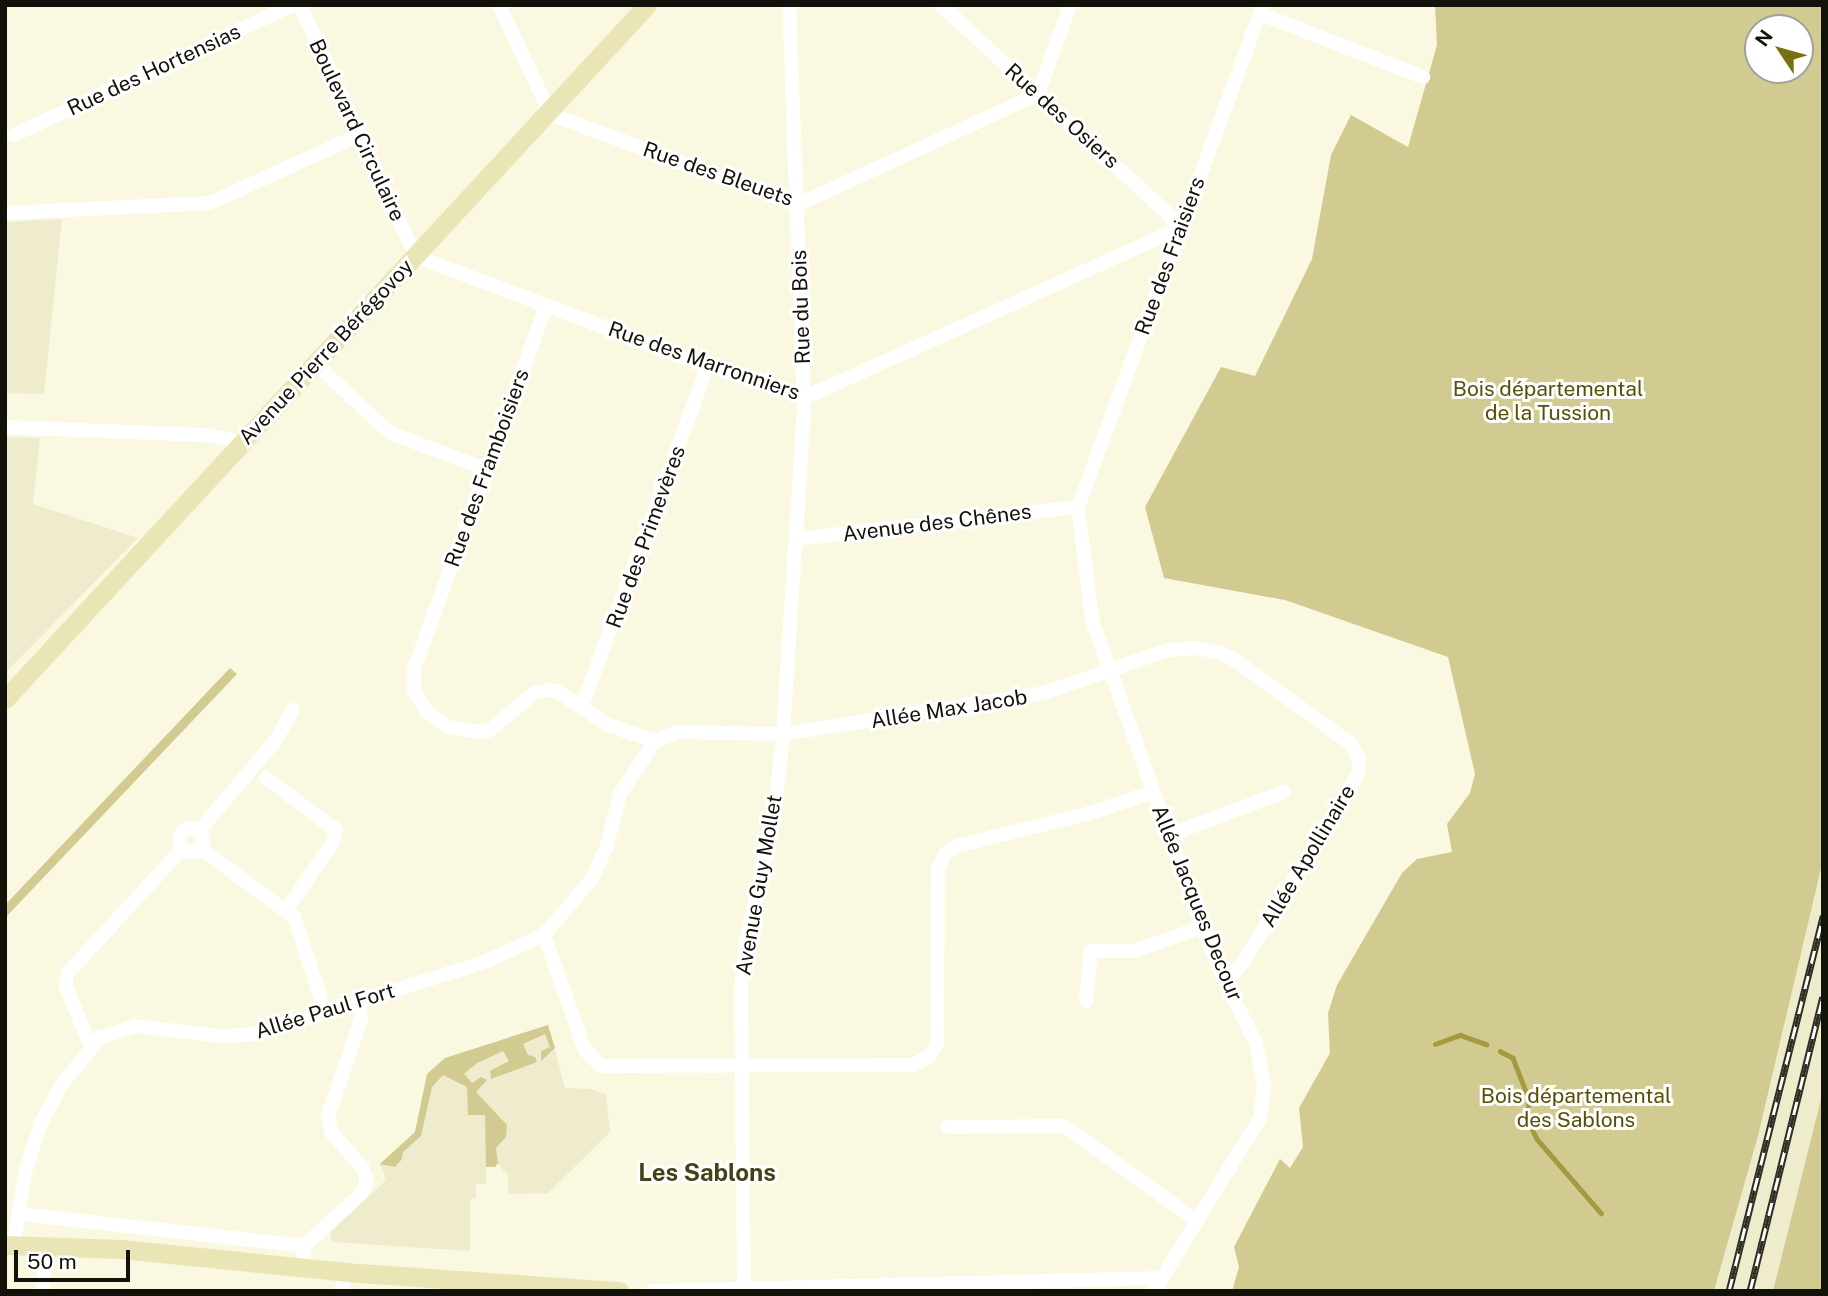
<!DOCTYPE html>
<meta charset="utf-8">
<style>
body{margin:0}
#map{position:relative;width:1828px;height:1296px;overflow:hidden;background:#faf8e0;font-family:"Public Sans",sans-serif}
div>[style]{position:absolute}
.built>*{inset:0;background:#efeccd}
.green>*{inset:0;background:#d1cb92}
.stream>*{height:4.5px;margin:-2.25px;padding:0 2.25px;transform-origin:2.25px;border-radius:2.25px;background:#a59a3f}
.street>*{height:14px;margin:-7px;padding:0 7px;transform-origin:7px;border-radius:7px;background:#fff}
.street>.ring{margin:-7px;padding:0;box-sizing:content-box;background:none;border:14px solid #fff;border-radius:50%}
.secondary>*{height:19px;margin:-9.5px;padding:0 9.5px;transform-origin:9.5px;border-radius:9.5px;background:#eae5b5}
.rail>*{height:7px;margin-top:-3.5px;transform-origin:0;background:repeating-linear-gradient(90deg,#fff 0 13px,#2f2e24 0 26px);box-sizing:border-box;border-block:2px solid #2f2e24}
span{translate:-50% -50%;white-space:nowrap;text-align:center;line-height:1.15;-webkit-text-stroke:6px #fff;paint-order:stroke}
.street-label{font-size:21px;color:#13120a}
.park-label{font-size:21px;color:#574f06}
.quarter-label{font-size:24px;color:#454016;font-weight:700}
.frame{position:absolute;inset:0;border:7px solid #13120a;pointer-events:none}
.north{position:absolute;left:1744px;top:14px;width:70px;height:70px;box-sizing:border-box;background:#fff;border:2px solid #a1a09d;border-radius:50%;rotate:306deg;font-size:19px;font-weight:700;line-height:28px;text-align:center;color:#13120a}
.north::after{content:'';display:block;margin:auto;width:24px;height:32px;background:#7b7010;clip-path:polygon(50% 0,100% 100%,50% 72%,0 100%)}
.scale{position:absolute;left:14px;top:1250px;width:116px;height:32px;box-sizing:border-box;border:4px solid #13120a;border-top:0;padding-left:9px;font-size:21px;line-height:24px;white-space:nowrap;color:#13120a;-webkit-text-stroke:5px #fff;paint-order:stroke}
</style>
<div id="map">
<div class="built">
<div style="clip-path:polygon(62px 219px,44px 394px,5px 393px,5px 222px)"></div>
<div style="clip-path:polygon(5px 437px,40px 438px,33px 504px,138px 538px,5px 673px)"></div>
<div style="clip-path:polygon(1823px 860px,1823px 1091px,1773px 1291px,1714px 1291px,1758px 1136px)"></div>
<div style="clip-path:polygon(548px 1025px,565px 1088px,590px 1089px,606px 1094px,610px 1132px,548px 1193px,508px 1194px,508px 1175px,498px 1164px,486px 1167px,486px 1184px,476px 1184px,476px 1199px,470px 1199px,470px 1251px,332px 1242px,330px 1232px,386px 1180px,380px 1164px,415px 1132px,427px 1074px,445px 1058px)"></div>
</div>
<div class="green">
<div style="clip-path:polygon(evenodd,1435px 5px,1823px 5px,1823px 860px,1758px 1136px,1714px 1291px,1232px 1291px,1239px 1267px,1234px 1247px,1280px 1159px,1290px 1168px,1303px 1147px,1299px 1108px,1330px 1053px,1328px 1013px,1337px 985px,1402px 873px,1417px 859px,1452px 852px,1447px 824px,1470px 793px,1475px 774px,1448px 657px,1285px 600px,1164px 578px,1145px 507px,1221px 367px,1255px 376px,1312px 259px,1331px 155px,1351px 115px,1408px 147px,1437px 45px,1435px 5px,1758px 28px,1800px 28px,1800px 70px,1758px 70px,1758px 28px)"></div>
<div style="clip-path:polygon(230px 668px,237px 674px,5px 918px,5px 905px)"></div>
<div style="clip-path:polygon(548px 1025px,555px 1048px,541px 1061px,541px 1051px,550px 1047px,545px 1034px,523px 1044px,528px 1055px,535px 1057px,537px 1062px,491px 1079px,490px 1071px,509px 1061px,503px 1051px,477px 1063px,464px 1074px,472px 1083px,481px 1077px,487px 1080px,476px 1092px,507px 1125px,506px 1137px,496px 1148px,498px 1163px,495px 1167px,486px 1167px,485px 1115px,468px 1115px,467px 1087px,443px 1075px,432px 1087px,421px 1136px,403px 1152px,402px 1159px,395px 1167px,380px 1164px,415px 1132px,427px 1074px,445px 1058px)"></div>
<div style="clip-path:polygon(1823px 1091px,1823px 1291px,1773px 1291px)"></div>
</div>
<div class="stream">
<div style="left:1435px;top:1044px;width:27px;rotate:-20deg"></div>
<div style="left:1460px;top:1035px;width:28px;rotate:19deg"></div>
<div style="left:1500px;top:1051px;width:15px;rotate:28deg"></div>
<div style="left:1513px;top:1058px;width:44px;rotate:68.7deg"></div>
<div style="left:1529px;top:1099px;width:22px;rotate:93deg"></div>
<div style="left:1528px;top:1121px;width:20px;rotate:63deg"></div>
<div style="left:1537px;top:1139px;width:98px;rotate:49.1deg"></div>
</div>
<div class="street">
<div style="left:300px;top:5px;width:261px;rotate:65.3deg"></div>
<div style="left:409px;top:242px;width:14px;rotate:54deg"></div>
<div style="left:417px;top:253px;width:14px;rotate:36deg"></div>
<div style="left:428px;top:261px;width:299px;rotate:20.6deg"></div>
<div style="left:708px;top:366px;width:101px;rotate:18.4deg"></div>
<div style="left:804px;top:398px;width:411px;rotate:-24.3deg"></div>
<div style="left:1179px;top:229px;width:20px;rotate:-127deg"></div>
<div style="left:1167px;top:213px;width:307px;rotate:-137.4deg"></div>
<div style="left:499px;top:5px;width:117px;rotate:64.7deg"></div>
<div style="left:549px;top:111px;width:13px;rotate:32deg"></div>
<div style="left:560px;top:118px;width:252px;rotate:20.2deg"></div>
<div style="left:797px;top:205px;width:265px;rotate:-24.7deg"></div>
<div style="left:1038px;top:94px;width:95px;rotate:-70.2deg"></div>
<div style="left:1260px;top:14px;width:175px;rotate:21.1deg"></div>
<div style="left:14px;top:135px;width:308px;rotate:-25deg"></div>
<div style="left:5px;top:213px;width:205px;rotate:-2.8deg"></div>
<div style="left:210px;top:203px;width:164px;rotate:-24.5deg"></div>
<div style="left:546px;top:306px;width:385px;rotate:110deg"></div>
<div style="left:414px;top:668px;width:23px;rotate:90deg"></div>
<div style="left:414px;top:691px;width:23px;rotate:59deg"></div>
<div style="left:426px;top:711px;width:26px;rotate:37deg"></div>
<div style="left:447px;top:727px;width:32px;rotate:9deg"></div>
<div style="left:479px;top:732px;width:11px;rotate:-10deg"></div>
<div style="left:490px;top:730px;width:57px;rotate:-40.1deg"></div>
<div style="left:534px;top:693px;width:16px;rotate:-11deg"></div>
<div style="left:550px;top:690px;width:7px;rotate:8deg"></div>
<div style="left:557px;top:691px;width:61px;rotate:33.7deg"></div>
<div style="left:608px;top:725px;width:50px;rotate:18.8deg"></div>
<div style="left:655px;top:741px;width:26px;rotate:-21deg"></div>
<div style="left:679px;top:732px;width:104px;rotate:1.1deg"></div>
<div style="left:783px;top:734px;width:264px;rotate:-8.9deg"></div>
<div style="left:1044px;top:693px;width:131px;rotate:-19.1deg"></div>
<div style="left:1168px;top:650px;width:28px;rotate:-4deg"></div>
<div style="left:1196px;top:648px;width:25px;rotate:12deg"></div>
<div style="left:1220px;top:653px;width:13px;rotate:23deg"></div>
<div style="left:1232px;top:658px;width:147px;rotate:35.9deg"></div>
<div style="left:1351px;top:744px;width:18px;rotate:63deg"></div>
<div style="left:1359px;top:760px;width:11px;rotate:90deg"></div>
<div style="left:1359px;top:771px;width:19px;rotate:118deg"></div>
<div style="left:1350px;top:788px;width:151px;rotate:121.5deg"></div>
<div style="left:1271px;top:917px;width:55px;rotate:121.7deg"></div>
<div style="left:1242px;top:964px;width:14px;rotate:135deg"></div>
<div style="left:1232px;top:974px;width:10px;rotate:156deg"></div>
<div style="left:316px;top:364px;width:101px;rotate:43deg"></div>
<div style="left:390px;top:433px;width:103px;rotate:20.6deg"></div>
<div style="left:5px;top:427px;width:203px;rotate:2.3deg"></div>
<div style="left:208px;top:435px;width:35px;rotate:12deg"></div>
<div style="left:796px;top:539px;width:284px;rotate:-6.5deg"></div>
<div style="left:582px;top:706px;width:363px;rotate:-69.7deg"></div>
<div style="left:266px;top:778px;width:87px;rotate:36.6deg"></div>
<div style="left:336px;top:830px;width:12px;rotate:104deg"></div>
<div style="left:333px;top:842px;width:81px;rotate:124.5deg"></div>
<div class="ring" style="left:179px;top:828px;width:10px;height:10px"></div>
<div style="left:199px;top:831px;width:118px;rotate:-49.8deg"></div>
<div style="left:275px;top:741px;width:36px;rotate:-60deg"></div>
<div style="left:1169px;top:835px;width:123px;rotate:-20.5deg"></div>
<div style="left:200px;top:848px;width:117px;rotate:36.3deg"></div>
<div style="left:294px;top:917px;width:99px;rotate:71.7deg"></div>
<div style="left:544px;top:935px;width:122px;rotate:70.4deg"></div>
<div style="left:585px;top:1050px;width:23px;rotate:45deg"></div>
<div style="left:601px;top:1066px;width:312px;rotate:-0.2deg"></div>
<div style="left:913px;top:1065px;width:19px;rotate:-28deg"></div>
<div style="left:930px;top:1056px;width:15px;rotate:-62deg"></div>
<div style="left:937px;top:1043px;width:174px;rotate:-89.7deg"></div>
<div style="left:938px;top:869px;width:17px;rotate:-65deg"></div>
<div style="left:945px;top:854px;width:14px;rotate:-34deg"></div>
<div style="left:957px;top:846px;width:137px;rotate:-13.9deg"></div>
<div style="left:1090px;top:813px;width:66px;rotate:-18.4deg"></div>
<div style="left:1086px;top:1001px;width:50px;rotate:-84.3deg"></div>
<div style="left:1091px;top:951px;width:43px"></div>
<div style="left:1134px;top:951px;width:72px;rotate:-19.4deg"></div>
<div style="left:91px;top:1047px;width:65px;rotate:-112.6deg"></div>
<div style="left:66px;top:987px;width:13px;rotate:-86deg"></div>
<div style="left:67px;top:974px;width:170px;rotate:-47.4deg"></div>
<div style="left:947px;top:1127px;width:117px;rotate:-0.5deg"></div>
<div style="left:1064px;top:1126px;width:163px;rotate:35.5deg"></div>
<div style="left:20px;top:1214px;width:286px;rotate:6.4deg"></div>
<div style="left:14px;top:1244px;width:73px;rotate:-81.3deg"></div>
<div style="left:25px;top:1172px;width:52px;rotate:-71.9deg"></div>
<div style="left:41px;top:1123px;width:44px;rotate:-61.7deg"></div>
<div style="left:62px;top:1084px;width:61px;rotate:-50.3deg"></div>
<div style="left:101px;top:1037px;width:35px;rotate:-18deg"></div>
<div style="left:134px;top:1026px;width:88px;rotate:6.6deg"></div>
<div style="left:221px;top:1036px;width:34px;rotate:-3deg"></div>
<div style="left:255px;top:1034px;width:238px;rotate:-17.4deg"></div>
<div style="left:482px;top:963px;width:68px;rotate:-24.3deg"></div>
<div style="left:544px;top:935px;width:74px;rotate:-49.4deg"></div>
<div style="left:592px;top:879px;width:37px;rotate:-66deg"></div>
<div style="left:607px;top:845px;width:53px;rotate:-75.7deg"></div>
<div style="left:620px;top:794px;width:64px;rotate:-56.6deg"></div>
<div style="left:303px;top:1267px;width:21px;rotate:-87deg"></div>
<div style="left:304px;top:1246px;width:77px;rotate:-42.4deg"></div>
<div style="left:361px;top:1194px;width:15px;rotate:-67deg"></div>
<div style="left:367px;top:1180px;width:14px;rotate:-111deg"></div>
<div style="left:362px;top:1167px;width:47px;rotate:-131.5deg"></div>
<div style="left:331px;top:1132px;width:16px;rotate:-101deg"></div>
<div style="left:328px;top:1116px;width:102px;rotate:-71.2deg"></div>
<div style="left:361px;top:1019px;width:18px;rotate:-96deg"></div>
<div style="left:744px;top:1288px;width:297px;rotate:-90.6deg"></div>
<div style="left:741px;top:991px;width:51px;rotate:-84.4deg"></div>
<div style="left:746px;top:940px;width:124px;rotate:-77deg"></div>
<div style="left:774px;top:819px;width:85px;rotate:-84deg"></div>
<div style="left:783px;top:734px;width:326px;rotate:-86.3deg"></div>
<div style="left:804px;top:409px;width:404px;rotate:-92.1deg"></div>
<div style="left:43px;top:1291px;width:45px;rotate:-87.5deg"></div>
<div style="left:342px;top:1291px;width:19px;rotate:-84deg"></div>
<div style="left:652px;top:1291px;width:510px;rotate:-1.46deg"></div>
<div style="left:1154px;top:1291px;width:203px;rotate:-58.5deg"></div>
<div style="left:1260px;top:1118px;width:32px;rotate:-83deg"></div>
<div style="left:1264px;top:1086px;width:44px;rotate:-100.5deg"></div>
<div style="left:1256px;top:1043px;width:73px;rotate:-116.9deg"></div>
<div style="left:1223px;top:978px;width:55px;rotate:-112.4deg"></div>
<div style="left:1202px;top:927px;width:327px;rotate:-109.7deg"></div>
<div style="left:1092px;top:619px;width:113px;rotate:-97.1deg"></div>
<div style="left:1078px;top:507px;width:535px;rotate:-69.77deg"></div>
</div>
<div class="secondary">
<div style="left:5px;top:699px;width:945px;rotate:-47.23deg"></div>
<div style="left:5px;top:1245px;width:116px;rotate:2deg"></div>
<div style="left:121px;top:1249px;width:239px;rotate:5.8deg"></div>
<div style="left:359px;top:1273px;width:261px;rotate:4deg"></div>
</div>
<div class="rail">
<div style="left:1729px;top:1291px;width:387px;rotate:-75.9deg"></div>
<div style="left:1750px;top:1291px;width:303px;rotate:-76.1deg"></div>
</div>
<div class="street-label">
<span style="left:154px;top:70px;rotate:-25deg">Rue des Hortensias</span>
<span style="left:1062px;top:116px;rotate:42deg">Rue des Osiers</span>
<span style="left:357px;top:130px;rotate:65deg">Boulevard Circulaire</span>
<span style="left:718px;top:174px;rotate:19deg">Rue des Bleuets</span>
<span style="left:1170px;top:256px;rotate:-70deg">Rue des Fraisiers</span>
<span style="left:801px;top:307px;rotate:-92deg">Rue du Bois</span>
<span style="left:326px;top:352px;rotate:-47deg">Avenue Pierre Bérégovoy</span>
<span style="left:704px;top:361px;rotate:19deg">Rue des Marronniers</span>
<span style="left:487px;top:468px;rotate:-70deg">Rue des Framboisiers</span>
<span style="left:937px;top:523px;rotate:-7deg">Avenue des Chênes</span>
<span style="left:646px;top:537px;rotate:-70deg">Rue des Primevères</span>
<span style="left:949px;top:709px;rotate:-9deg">Allée Max Jacob</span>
<span style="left:1308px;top:856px;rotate:-59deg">Allée Apollinaire</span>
<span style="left:759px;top:885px;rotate:-80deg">Avenue Guy Mollet</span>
<span style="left:1197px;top:903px;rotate:68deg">Allée Jacques Decour</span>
<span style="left:325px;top:1011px;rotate:-17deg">Allée Paul Fort</span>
</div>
<div class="park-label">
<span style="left:1548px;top:401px">Bois départemental<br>de la Tussion</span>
<span style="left:1576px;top:1108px">Bois départemental<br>des Sablons</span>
</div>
<div class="quarter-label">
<span style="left:707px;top:1173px">Les Sablons</span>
</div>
<div class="frame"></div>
<div class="north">N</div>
<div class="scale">50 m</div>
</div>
